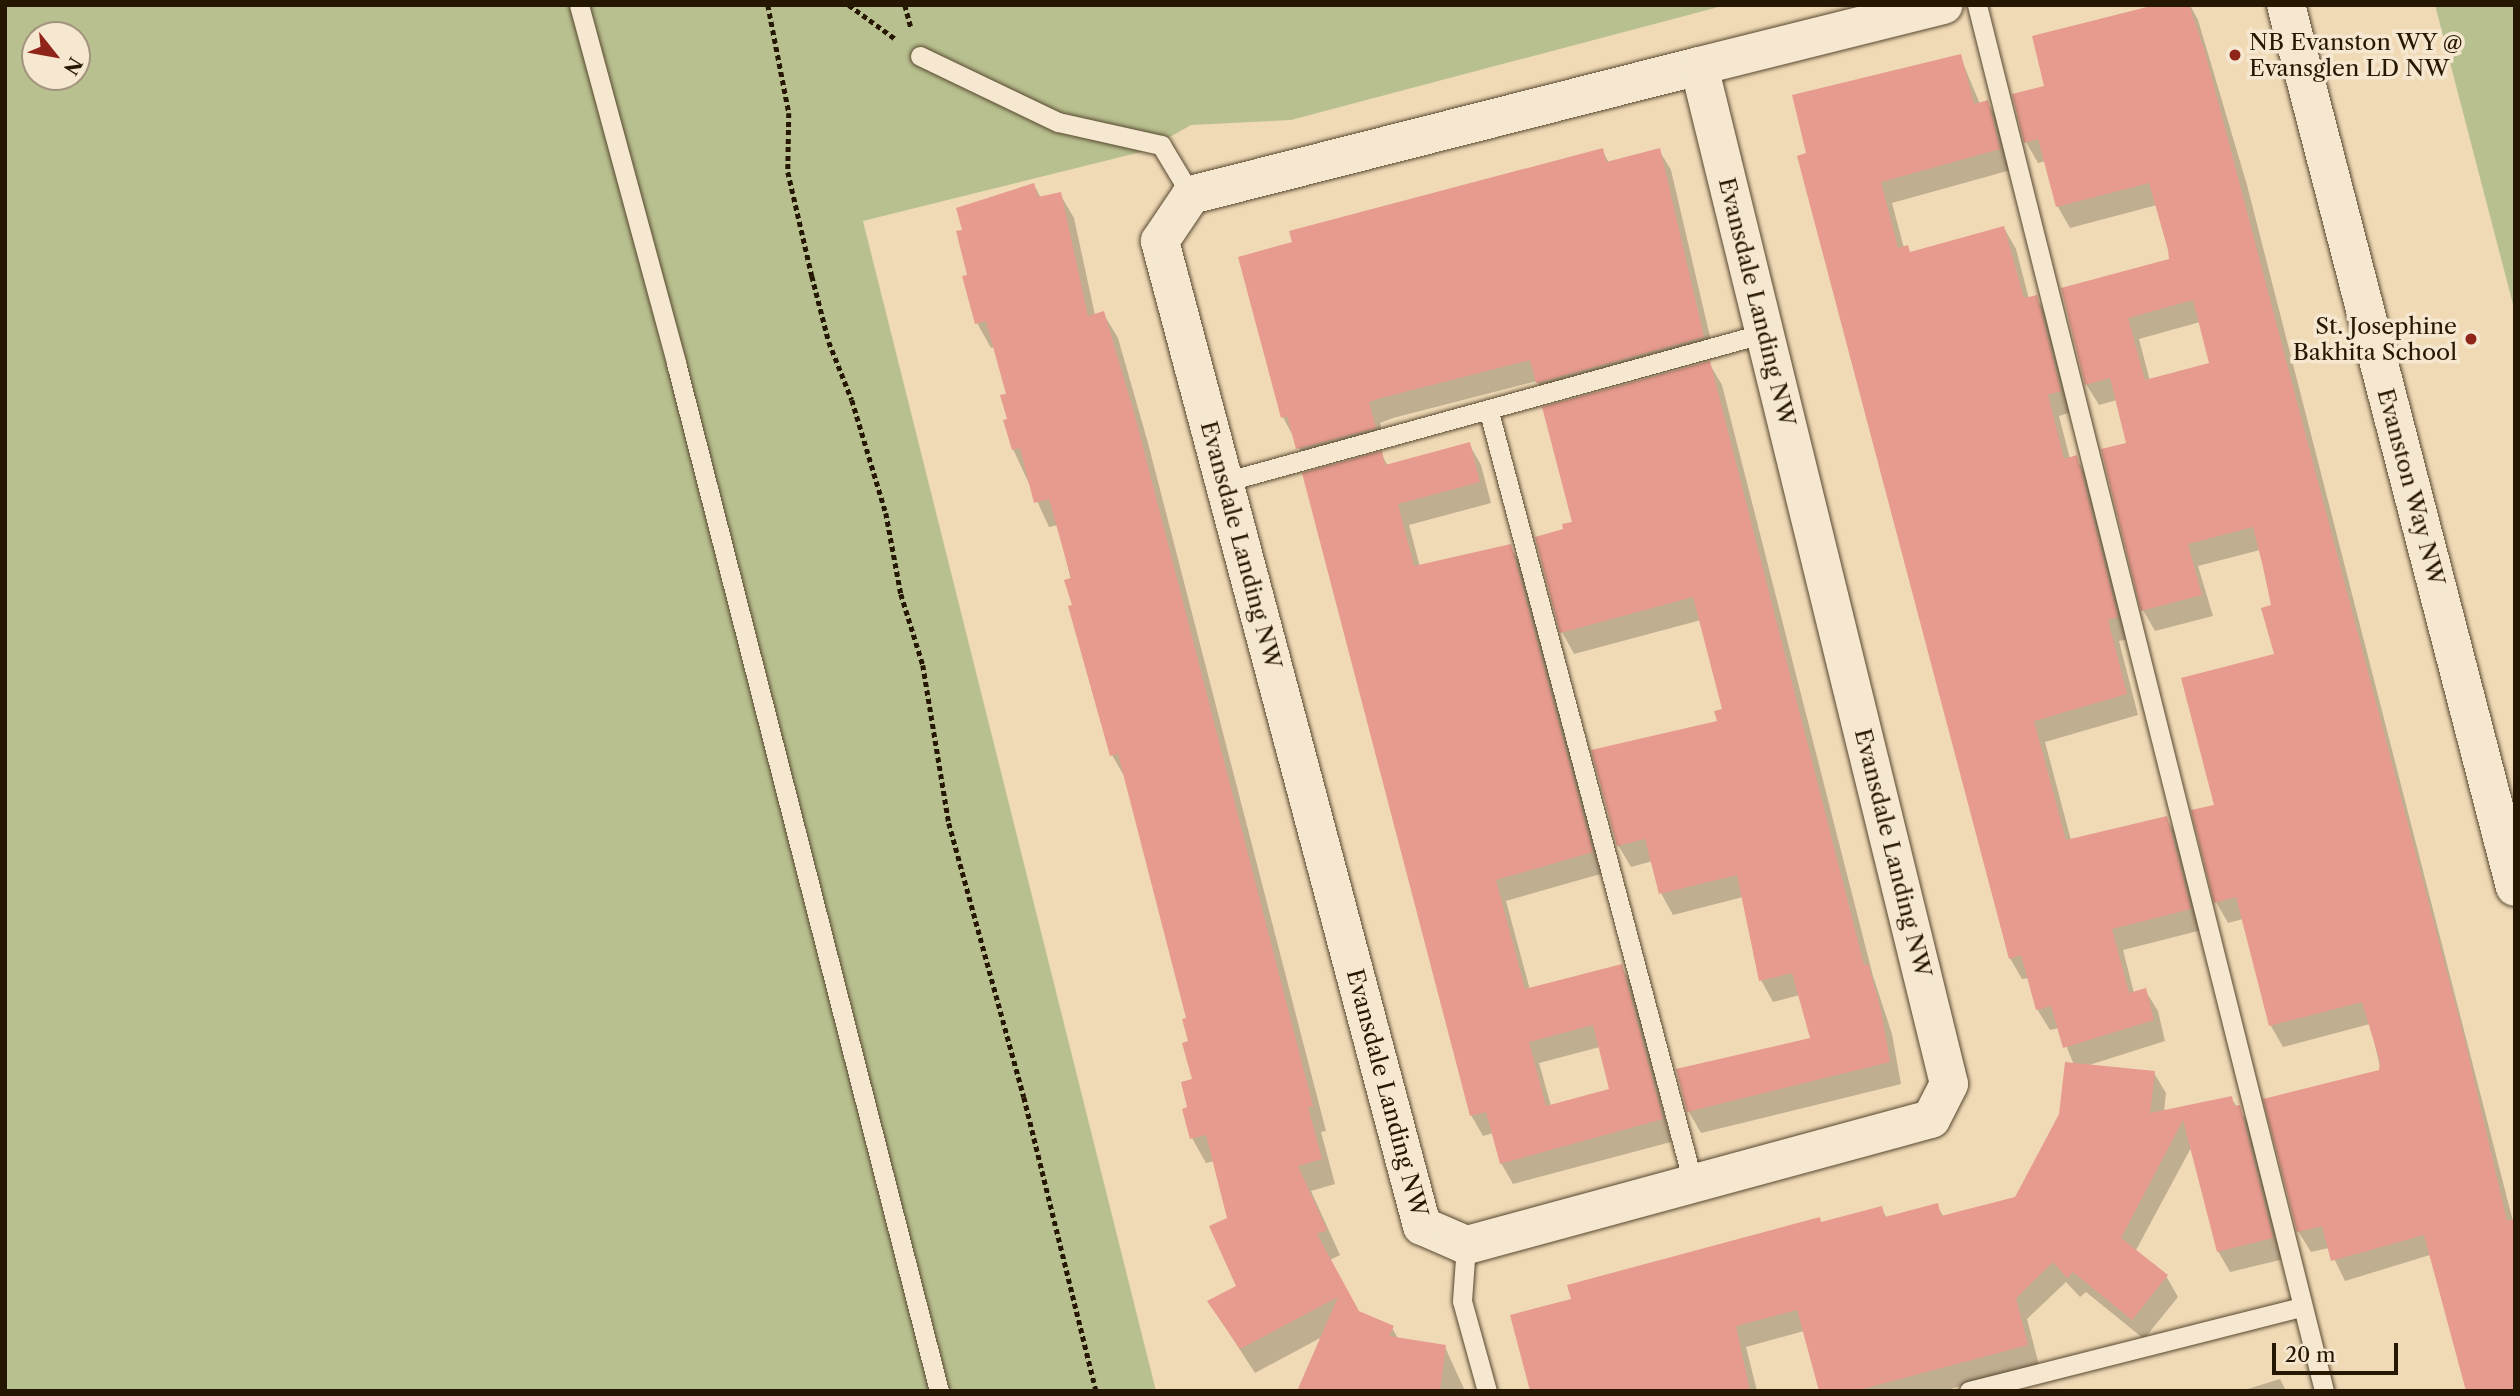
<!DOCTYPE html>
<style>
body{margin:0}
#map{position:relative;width:2520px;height:1396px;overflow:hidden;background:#f0dab6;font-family:"Libre Caslon Text",serif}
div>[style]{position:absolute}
.green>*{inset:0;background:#b8c08f}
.shadow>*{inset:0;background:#0003}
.building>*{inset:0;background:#e69b8e}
.path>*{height:4.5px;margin-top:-2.25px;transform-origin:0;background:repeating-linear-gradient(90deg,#261703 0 5px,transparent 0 8.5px)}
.roads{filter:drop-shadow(0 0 2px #584830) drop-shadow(0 0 2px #584830)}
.service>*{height:19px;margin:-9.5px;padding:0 9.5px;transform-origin:9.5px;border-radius:9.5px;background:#f5e7d0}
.minor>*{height:38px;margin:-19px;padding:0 19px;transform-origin:19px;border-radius:19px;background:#f5e7d0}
.tertiary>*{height:38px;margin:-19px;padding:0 19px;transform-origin:19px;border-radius:19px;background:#f5e7d0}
.dots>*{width:19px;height:19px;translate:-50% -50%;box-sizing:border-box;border:4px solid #f5e7d0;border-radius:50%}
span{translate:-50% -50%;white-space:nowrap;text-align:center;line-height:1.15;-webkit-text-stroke:7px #f5e7d0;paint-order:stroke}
.poi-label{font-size:23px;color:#261703}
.left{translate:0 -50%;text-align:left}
.right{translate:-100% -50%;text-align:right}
.street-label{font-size:23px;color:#261703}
.frame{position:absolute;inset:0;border:7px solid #261703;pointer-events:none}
.north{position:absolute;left:21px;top:21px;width:70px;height:70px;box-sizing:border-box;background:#f5e7d0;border:2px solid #a2947e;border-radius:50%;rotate:121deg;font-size:19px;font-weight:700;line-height:28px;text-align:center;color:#261703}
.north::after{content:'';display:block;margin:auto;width:24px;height:32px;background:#8f2418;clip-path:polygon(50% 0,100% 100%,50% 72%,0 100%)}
.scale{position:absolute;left:2272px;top:1343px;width:126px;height:32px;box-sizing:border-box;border:4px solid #261703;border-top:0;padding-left:9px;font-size:21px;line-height:24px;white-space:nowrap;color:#261703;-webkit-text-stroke:5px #f5e7d0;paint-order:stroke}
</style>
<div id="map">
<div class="green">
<div style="clip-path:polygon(evenodd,5px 5px,1726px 5px,1291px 120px,1191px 125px,1145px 151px,863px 221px,1156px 1391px,5px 1391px,5px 5px,35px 35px,77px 35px,77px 77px,35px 77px,35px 35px)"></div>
<div style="clip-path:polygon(2435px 5px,2515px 5px,2515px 312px)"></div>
</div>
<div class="shadow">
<div style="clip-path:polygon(evenodd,2160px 5px,2190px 5px,2198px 20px,2247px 185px,2515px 1229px,2345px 1281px,2329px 1248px,2311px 1252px,2298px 1231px,2381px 1071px,2370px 1024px,2283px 1047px,2271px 1026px,2243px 919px,2228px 923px,2216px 902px,2216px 806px,2276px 656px,2273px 607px,2260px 550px,2198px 566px,2213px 616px,2155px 631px,2143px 610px,2128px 444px,2117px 400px,2099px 405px,2086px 384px,2063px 289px,2171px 260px,2157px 205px,2070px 228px,2058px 207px,2046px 161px,2038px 163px,2026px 142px,2046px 87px,2160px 5px,2200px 322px,2211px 364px,2150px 381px,2139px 339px,2200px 322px)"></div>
<div style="clip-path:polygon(1960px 56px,1980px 104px,1987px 102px,2000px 123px,2011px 170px,1892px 203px,1904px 248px,1911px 254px,2004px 228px,2016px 249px,2029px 299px,2036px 297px,2048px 318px,2072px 412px,2059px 416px,2070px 459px,2076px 457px,2088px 479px,2129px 639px,2119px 641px,2138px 715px,2045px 742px,2071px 840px,2166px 818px,2179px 839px,2202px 930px,2123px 950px,2134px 993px,2145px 990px,2158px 1011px,2165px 1041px,2086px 1066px,2154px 1073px,2166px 1093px,2164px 1112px,2231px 1098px,2251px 1127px,2284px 1259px,2230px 1272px,2218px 1251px,2192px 1146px,2135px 1252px,2166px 1276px,2178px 1297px,2144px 1339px,2086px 1292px,2080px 1297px,2066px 1282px,2027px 1319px,2039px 1365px,1943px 1391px,1820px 1391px,1804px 1331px,1746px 1347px,1757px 1391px,1531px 1391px,1573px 1300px,1569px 1286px,1819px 1219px,1822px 1224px,1881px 1208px,1887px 1218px,1937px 1205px,1944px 1218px,2017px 1199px,2061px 1115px,2074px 1065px,2059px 1028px,2050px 1030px,2037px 1009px,2029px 978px,2022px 979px,2010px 958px,1808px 155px)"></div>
<div style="clip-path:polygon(1602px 150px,1609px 163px,1659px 150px,1671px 170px,1715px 358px,1550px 403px,1537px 381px,1393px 418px,1380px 423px,1386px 448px,1310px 469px,1283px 417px)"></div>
<div style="clip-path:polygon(1034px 185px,1041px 198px,1060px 194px,1074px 218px,1095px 315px,1103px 313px,1118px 338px,1148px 443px,1326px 1131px,1321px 1132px,1335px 1184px,1311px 1191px,1340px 1255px,1330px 1260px,1359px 1313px,1392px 1328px,1399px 1340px,1445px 1347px,1465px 1391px,1299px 1391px,1322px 1337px,1255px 1373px,1209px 1302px,1238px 1286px,1229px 1219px,1215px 1161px,1206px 1163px,1192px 1138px,1189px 1109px,1194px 1081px,1188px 1019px,1127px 781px,1112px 755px,1058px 525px,1049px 527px,1013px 449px,1008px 395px,995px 347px,991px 348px,977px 323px,964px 231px)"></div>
<div style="clip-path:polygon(1709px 363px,1722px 385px,1873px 976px,1892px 1034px,1901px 1084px,1701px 1133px,1689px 1112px,1678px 1071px,1812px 1039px,1800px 995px,1773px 1002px,1761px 980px,1743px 897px,1673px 915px,1661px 893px,1653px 861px,1631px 867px,1618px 845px,1719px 723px,1724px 711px,1701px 620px,1574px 654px,1562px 632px,1566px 531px)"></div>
<div style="clip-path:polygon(evenodd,1469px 444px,1481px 465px,1491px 503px,1409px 525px,1420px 567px,1510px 546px,1522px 567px,1604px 873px,1506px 901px,1530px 990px,1621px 966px,1633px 987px,1671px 1142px,1513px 1184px,1501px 1163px,1493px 1133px,1483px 1136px,1471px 1115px,1381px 453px,1388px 466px,1469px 444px,1600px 1047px,1611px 1090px,1551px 1106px,1539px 1063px,1600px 1047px)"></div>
<div style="clip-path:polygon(2280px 1379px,2286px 1391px,2241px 1391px)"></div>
</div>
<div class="building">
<div style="clip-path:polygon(evenodd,2155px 5px,2189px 5px,2205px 52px,2465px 1041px,2507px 1221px,2515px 1219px,2515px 1391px,2466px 1391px,2424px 1235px,2331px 1261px,2322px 1226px,2297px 1232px,2263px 1099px,2379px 1070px,2380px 1062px,2362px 1002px,2269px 1026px,2236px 897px,2214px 903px,2191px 810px,2214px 805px,2181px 678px,2274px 654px,2261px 608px,2271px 605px,2263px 567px,2253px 527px,2188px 544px,2202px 595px,2141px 611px,2101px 449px,2126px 443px,2110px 378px,2085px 385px,2061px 288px,2169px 259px,2168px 250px,2149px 183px,2056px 207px,2038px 139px,2024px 143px,2012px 94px,2044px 86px,2032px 36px,2155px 5px,2193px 300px,2209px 363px,2145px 380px,2128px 318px,2193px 300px)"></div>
<div style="clip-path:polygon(1961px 54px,1974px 104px,1988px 100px,2000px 149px,1881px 182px,1898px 248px,1908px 245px,1910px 252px,2004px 226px,2024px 298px,2037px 295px,2061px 391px,2048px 395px,2064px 459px,2077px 455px,2118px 617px,2108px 620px,2127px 694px,2034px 721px,2066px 840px,2167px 816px,2191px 909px,2112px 929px,2129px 993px,2146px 988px,2154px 1020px,2063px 1048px,2051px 1006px,2036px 1010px,2021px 955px,2009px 959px,1797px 156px,1806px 153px,1792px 95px)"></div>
<div style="clip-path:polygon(1603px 148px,1606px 162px,1660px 148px,1704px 337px,1536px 383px,1530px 360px,1381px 398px,1369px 402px,1376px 428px,1296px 449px,1287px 416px,1281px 418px,1238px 257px,1292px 242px,1289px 231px)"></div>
<div style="clip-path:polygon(1034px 183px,1038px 197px,1061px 192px,1088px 316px,1104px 311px,1135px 416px,1313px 1106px,1308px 1107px,1322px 1159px,1298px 1166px,1327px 1230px,1317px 1234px,1359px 1311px,1394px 1326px,1389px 1336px,1446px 1345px,1440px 1391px,1297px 1391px,1338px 1297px,1240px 1349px,1207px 1301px,1236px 1286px,1209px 1226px,1227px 1218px,1206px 1135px,1190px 1139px,1182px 1109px,1187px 1107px,1181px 1082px,1192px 1079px,1182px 1043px,1188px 1041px,1182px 1019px,1186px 1018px,1118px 754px,1110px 756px,1068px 606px,1072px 605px,1064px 580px,1071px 578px,1049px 499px,1034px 503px,1020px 448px,1012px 450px,1003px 420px,1007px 419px,1000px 395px,1006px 394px,986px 321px,975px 324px,962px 276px,967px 275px,956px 231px,962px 230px,956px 208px)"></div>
<div style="clip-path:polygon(1710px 361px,1864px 965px,1868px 964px,1881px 1010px,1890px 1062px,1687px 1112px,1676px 1069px,1810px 1038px,1792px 973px,1759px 981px,1737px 875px,1659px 894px,1645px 839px,1617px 846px,1591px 750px,1717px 721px,1714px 711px,1722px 709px,1693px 597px,1560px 633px,1535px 537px,1563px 529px,1562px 524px,1572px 522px,1542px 407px)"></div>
<div style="clip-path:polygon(evenodd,1470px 442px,1480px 482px,1398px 504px,1414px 566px,1511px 544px,1593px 852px,1496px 880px,1525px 989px,1622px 964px,1663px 1119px,1500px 1164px,1486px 1112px,1470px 1116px,1302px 473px,1382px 451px,1385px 465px,1470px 442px,1593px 1025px,1609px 1089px,1546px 1106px,1529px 1042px,1593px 1025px)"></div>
<div style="clip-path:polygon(2065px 1062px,2155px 1071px,2150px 1113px,2232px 1096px,2234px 1106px,2240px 1105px,2273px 1238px,2217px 1252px,2183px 1120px,2121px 1238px,2168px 1275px,2132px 1320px,2073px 1272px,2067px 1278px,2053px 1262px,2016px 1298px,2028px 1345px,1855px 1391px,1819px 1391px,1797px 1310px,1736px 1326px,1750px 1391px,1530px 1391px,1510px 1315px,1571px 1299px,1567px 1285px,1820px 1217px,1821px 1222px,1882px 1206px,1885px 1217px,1938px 1203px,1941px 1216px,2015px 1197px,2059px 1114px)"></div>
</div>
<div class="path">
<div style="left:768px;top:5px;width:110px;rotate:79deg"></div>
<div style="left:789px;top:113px;width:59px;rotate:91deg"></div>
<div style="left:788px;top:172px;width:107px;rotate:77deg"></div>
<div style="left:812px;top:276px;width:68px;rotate:75.6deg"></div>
<div style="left:829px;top:342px;width:62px;rotate:68.4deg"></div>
<div style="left:852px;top:400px;width:118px;rotate:73.3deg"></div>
<div style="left:886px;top:513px;width:82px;rotate:79.5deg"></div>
<div style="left:901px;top:594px;width:74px;rotate:72.8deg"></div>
<div style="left:923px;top:665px;width:160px;rotate:80.7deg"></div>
<div style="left:949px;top:823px;width:284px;rotate:74.7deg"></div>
<div style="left:1024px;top:1097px;width:303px;rotate:76.2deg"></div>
<div style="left:849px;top:5px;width:59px;rotate:36.1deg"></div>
<div style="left:905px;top:5px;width:24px;rotate:75deg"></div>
</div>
<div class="roads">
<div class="service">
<div style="left:579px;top:5px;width:371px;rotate:74.8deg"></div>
<div style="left:676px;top:363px;width:1061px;rotate:75.65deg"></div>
<div style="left:1977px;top:5px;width:1429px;rotate:75.94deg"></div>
<div style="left:920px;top:56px;width:153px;rotate:25.6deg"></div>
<div style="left:1058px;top:122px;width:106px;rotate:12.6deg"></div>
<div style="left:1161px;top:145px;width:58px;rotate:59deg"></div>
<div style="left:1489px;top:412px;width:798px;rotate:75.18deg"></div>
<div style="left:1224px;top:482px;width:561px;rotate:-15.4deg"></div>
<div style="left:1466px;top:1245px;width:56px;rotate:94.1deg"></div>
<div style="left:1462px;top:1301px;width:93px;rotate:74.5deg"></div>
<div style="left:1969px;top:1391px;width:343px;rotate:-14.2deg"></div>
</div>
<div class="minor">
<div style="left:1699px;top:66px;width:1048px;rotate:76.2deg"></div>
<div style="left:1949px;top:1084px;width:39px;rotate:117deg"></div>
<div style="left:1931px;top:1119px;width:482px;rotate:164.8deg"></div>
<div style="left:1466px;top:1245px;width:48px;rotate:-156.6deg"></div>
<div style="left:1422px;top:1226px;width:1019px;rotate:-104.9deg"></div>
<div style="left:1160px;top:241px;width:55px;rotate:-56deg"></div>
<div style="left:1191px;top:195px;width:524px;rotate:-14.25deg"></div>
<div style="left:1699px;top:66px;width:252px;rotate:-14deg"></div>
</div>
<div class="tertiary">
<div style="left:2286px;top:5px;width:911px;rotate:75.45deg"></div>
</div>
</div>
<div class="dots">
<div style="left:2235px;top:55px;background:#8f2418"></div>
<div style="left:2471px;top:339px;background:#8f2418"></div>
</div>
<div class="poi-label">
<span class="left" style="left:2249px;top:55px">NB Evanston WY @<br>Evansglen LD NW</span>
<span class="right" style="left:2457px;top:339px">St. Josephine<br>Bakhita School</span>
</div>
<div class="street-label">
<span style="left:1757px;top:302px;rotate:76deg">Evansdale Landing NW</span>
<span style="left:2411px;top:487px;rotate:75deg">Evanston Way NW</span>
<span style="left:1241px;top:545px;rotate:75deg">Evansdale Landing NW</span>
<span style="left:1893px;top:853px;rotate:76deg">Evansdale Landing NW</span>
<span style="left:1387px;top:1093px;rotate:75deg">Evansdale Landing NW</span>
</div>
<div class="frame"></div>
<div class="north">N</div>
<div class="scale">20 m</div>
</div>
